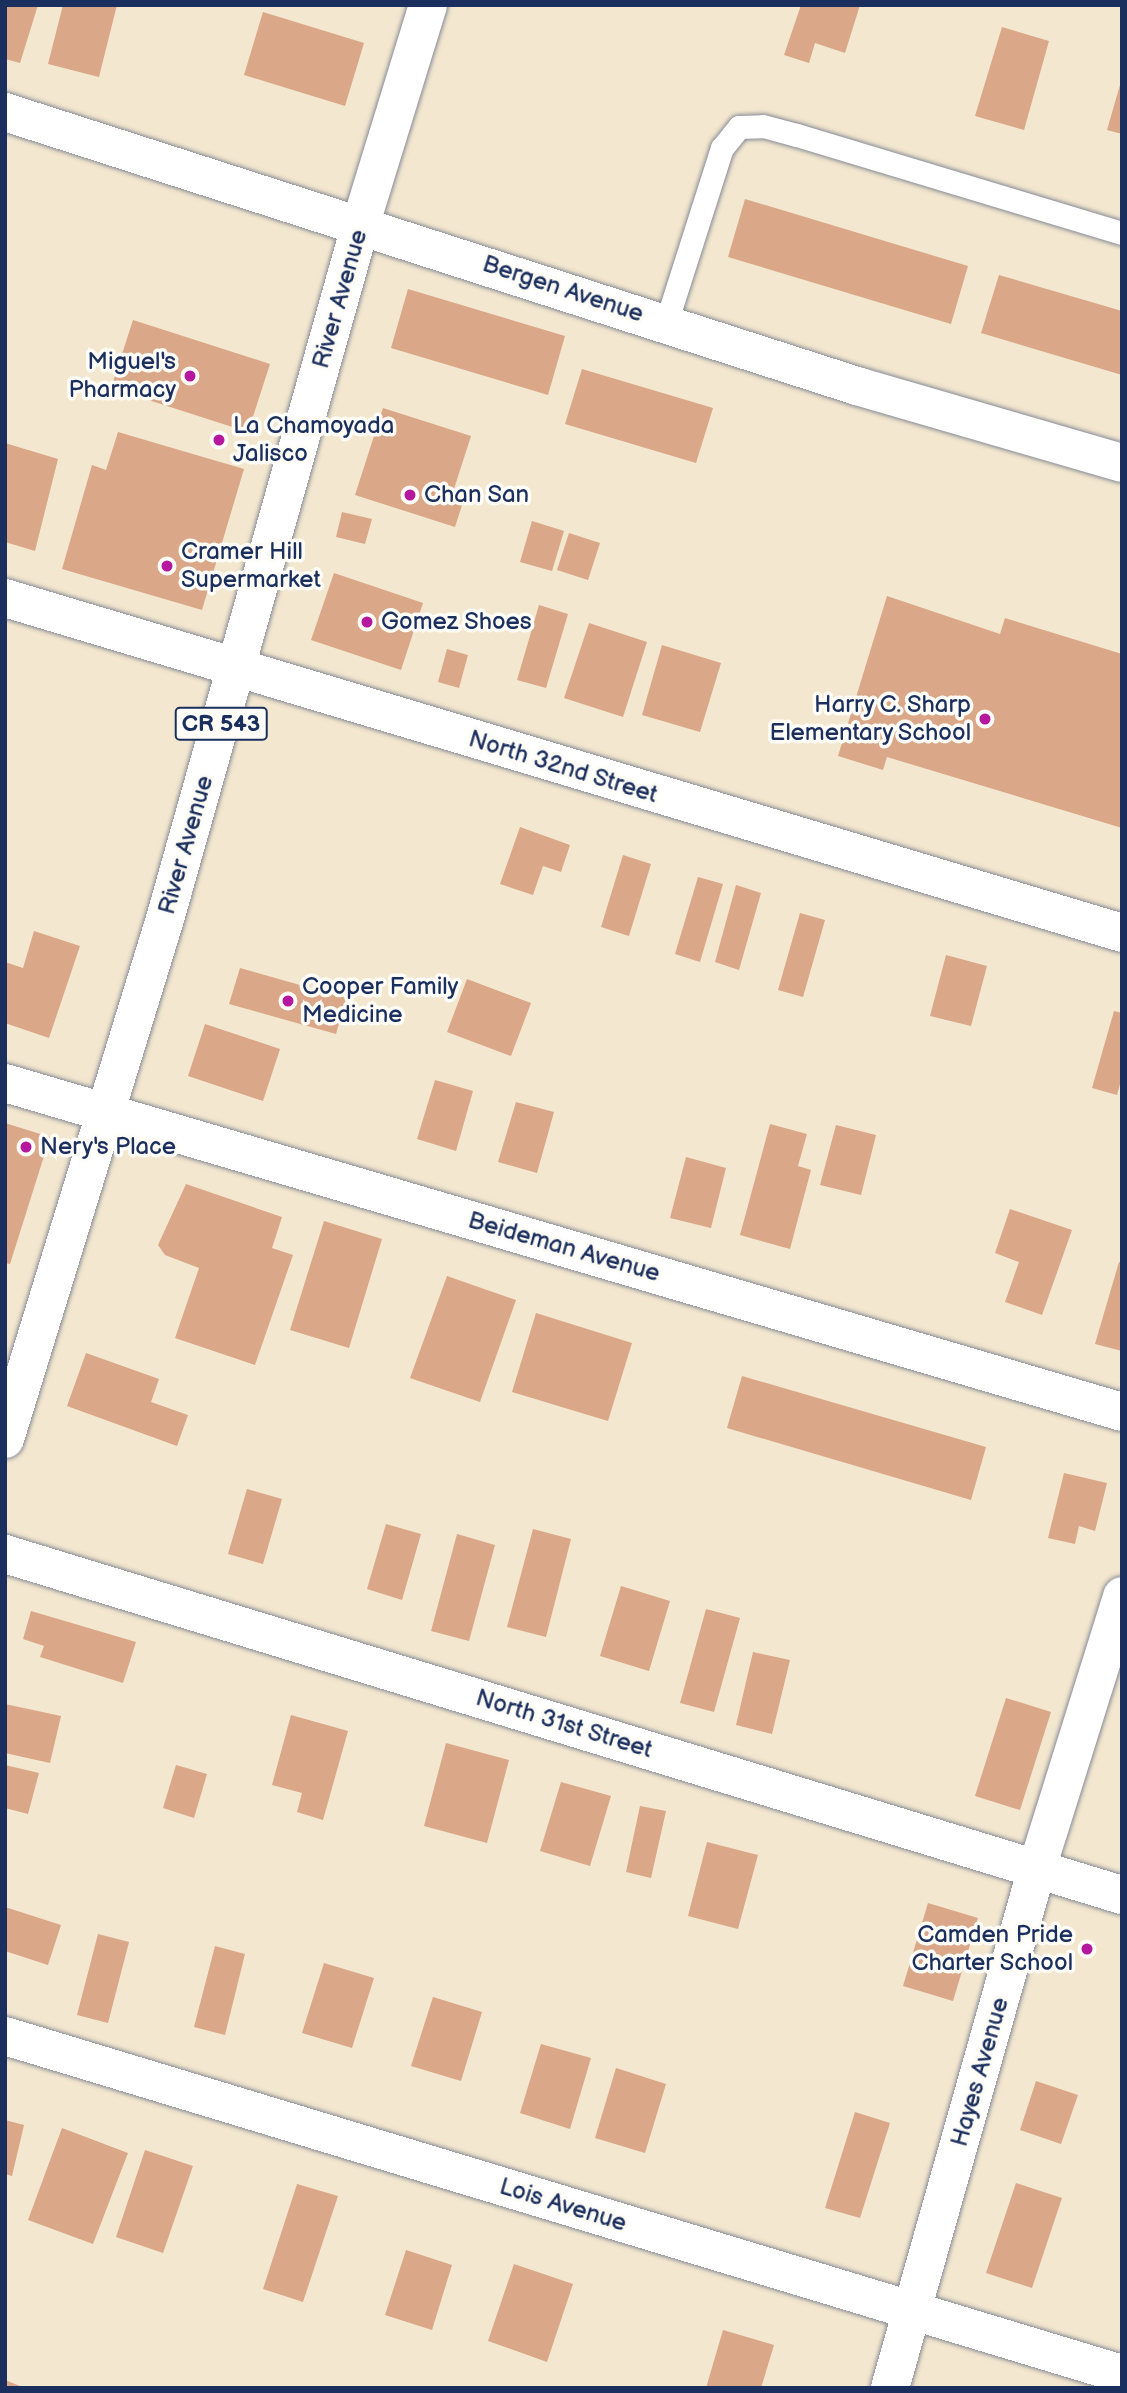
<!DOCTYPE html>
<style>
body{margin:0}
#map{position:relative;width:1127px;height:2393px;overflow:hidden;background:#f3e7cf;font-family:"Balsamiq Sans",sans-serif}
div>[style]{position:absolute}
.building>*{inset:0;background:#daa788}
.roads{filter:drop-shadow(0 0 2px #878b96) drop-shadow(0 0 2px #878b96)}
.service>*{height:23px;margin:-11.5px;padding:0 11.5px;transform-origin:11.5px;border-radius:11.5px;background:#fff}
.minor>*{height:38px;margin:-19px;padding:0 19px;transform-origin:19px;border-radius:19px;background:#fff}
.primary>*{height:38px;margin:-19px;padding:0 19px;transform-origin:19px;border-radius:19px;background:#fff}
.dots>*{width:19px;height:19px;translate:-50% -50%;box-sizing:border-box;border:4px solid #fdfcf7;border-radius:50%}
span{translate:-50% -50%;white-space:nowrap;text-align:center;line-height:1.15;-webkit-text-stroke:7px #fdfcf7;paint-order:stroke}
.shield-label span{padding:2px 5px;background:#fdfcf7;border:2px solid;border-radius:5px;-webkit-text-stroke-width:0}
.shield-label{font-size:23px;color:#1b2f5e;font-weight:700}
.street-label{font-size:24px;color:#1b2f5e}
.poi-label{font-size:24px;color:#1b2f5e}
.right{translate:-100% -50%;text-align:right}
.left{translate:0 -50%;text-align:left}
.frame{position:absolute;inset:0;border:7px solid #1b2f5e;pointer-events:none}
</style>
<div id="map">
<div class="building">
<div style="clip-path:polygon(5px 5px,38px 5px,20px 63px,5px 59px)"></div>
<div style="clip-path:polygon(63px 5px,117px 5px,99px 77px,48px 64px)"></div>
<div style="clip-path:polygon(801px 5px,860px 5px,845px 53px,815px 43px,809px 63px,784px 55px)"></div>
<div style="clip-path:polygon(263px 12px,364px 43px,345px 106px,244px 75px)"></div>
<div style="clip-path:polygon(1002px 27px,1049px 41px,1024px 130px,975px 116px)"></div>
<div style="clip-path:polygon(1122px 78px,1122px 134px,1107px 130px)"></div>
<div style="clip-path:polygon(745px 199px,968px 266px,951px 324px,728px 257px)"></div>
<div style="clip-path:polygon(999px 275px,1122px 311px,1122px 375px,981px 333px)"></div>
<div style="clip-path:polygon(408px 289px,565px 336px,548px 395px,391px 348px)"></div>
<div style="clip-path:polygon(133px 320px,270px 364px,248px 432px,111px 388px)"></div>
<div style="clip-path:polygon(582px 369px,713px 408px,696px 463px,565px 424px)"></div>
<div style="clip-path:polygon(383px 408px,471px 436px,453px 492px,465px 496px,455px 527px,355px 495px)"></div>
<div style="clip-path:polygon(118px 432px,244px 469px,202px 610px,62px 569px,92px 465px,106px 470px)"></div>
<div style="clip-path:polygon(5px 443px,58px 459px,35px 551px,5px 542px)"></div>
<div style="clip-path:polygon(342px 512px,372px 519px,365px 544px,336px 537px)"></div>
<div style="clip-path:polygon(532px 521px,564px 531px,552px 571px,520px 562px)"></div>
<div style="clip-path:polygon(569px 533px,600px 543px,588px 580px,557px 570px)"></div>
<div style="clip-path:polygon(334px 573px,423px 603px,401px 670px,311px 640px)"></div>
<div style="clip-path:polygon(887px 596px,1000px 634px,1005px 618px,1122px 654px,1122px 828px,887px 757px,883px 770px,838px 756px)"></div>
<div style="clip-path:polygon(539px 605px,568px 614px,546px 688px,517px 680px)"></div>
<div style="clip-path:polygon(589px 623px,647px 642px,623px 717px,564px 698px)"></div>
<div style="clip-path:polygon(662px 645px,721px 663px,700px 732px,642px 715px)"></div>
<div style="clip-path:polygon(447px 649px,468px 655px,459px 688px,438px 682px)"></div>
<div style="clip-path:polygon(520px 827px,570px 845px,561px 872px,543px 866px,533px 895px,500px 884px)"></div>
<div style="clip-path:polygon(623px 855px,651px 864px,629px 936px,601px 927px)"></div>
<div style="clip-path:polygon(698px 877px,723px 884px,700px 962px,675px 954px)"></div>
<div style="clip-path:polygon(736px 885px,761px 893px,739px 970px,715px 962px)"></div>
<div style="clip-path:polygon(800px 913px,825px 920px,803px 997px,778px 990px)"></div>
<div style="clip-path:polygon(34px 931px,80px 946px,49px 1038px,5px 1023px,5px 962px,23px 968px)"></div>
<div style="clip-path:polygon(946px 955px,987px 966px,971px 1026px,930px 1016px)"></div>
<div style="clip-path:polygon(240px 968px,346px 998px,336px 1034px,229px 1004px)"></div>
<div style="clip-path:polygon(467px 979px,531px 1003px,511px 1056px,447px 1032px)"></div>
<div style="clip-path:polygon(1114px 1011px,1122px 1013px,1122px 1077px,1117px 1095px,1092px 1088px)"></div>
<div style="clip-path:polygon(205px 1024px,280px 1049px,263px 1101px,188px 1076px)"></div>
<div style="clip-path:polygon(435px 1080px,473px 1091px,456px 1151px,417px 1139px)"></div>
<div style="clip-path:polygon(516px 1102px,554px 1112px,537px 1173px,498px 1162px)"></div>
<div style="clip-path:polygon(5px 1123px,50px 1137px,10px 1264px,5px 1263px)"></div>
<div style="clip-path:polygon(770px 1124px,807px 1134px,798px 1166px,811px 1170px,790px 1249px,740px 1235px)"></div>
<div style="clip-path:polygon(836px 1125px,876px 1135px,861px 1195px,820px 1185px)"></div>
<div style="clip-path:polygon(686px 1157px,726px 1168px,711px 1228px,670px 1218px)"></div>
<div style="clip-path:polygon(186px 1184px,282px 1217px,272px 1248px,293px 1255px,255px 1365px,175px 1338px,199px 1268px,165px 1255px,158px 1245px)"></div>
<div style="clip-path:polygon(1010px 1209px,1072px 1230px,1042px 1315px,1005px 1302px,1019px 1262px,995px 1253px)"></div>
<div style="clip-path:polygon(324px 1221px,382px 1239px,349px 1348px,290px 1330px)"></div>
<div style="clip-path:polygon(1119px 1262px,1122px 1263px,1122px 1351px,1095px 1344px)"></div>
<div style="clip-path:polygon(447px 1276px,516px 1300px,480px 1402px,410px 1378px)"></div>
<div style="clip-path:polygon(536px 1313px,632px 1343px,608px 1421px,512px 1392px)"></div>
<div style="clip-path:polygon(86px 1353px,159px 1379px,151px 1402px,188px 1415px,177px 1446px,67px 1406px)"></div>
<div style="clip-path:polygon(742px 1376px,986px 1447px,971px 1500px,727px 1428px)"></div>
<div style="clip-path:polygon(1064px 1473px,1107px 1483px,1095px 1531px,1079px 1526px,1075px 1544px,1048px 1538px)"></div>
<div style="clip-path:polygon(247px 1489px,282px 1499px,263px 1564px,228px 1554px)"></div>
<div style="clip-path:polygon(386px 1524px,421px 1534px,402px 1600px,367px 1589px)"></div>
<div style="clip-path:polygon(533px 1529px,571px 1539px,546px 1637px,507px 1627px)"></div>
<div style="clip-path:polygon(457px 1534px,495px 1545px,469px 1641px,431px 1631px)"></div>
<div style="clip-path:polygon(621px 1586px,670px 1601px,649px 1671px,600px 1656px)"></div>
<div style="clip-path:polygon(706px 1609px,740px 1618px,714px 1712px,680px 1703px)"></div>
<div style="clip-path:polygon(31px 1611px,136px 1642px,123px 1683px,40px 1657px,44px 1646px,23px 1639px)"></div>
<div style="clip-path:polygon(753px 1652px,790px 1660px,772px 1734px,736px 1725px)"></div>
<div style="clip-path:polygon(1006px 1698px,1051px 1712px,1020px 1810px,975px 1796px)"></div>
<div style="clip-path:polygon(5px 1704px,61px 1716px,50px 1763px,5px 1753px)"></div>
<div style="clip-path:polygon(291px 1715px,348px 1731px,323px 1820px,297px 1812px,302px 1793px,272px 1785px)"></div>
<div style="clip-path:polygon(446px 1743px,509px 1760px,487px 1843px,424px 1826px)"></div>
<div style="clip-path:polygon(5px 1765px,39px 1773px,28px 1814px,5px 1808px)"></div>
<div style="clip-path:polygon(176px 1765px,207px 1774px,194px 1818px,163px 1808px)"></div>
<div style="clip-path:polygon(561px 1782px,611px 1796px,590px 1866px,540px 1851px)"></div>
<div style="clip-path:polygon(640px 1806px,666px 1811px,651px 1878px,626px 1872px)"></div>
<div style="clip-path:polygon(707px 1842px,758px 1855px,738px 1929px,688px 1916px)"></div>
<div style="clip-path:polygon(928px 1903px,978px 1918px,953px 2001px,903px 1986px)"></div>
<div style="clip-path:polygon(5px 1907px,61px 1925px,48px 1965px,5px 1951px)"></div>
<div style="clip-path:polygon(98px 1934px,129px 1942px,108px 2023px,77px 2015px)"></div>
<div style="clip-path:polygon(215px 1946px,245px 1954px,225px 2035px,194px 2027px)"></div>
<div style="clip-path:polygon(324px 1963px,374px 1978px,352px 2048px,302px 2033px)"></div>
<div style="clip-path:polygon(433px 1997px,482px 2012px,461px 2081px,411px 2066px)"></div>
<div style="clip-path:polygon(541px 2044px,591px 2058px,570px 2129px,520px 2113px)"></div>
<div style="clip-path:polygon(616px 2068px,666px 2084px,645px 2153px,595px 2138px)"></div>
<div style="clip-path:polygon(1036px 2081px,1078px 2095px,1061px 2144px,1020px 2130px)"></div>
<div style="clip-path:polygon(855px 2112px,890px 2123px,860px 2218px,825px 2208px)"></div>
<div style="clip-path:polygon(5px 2120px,24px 2125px,12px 2176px,5px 2174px)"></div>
<div style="clip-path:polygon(62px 2128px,128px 2153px,93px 2244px,28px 2220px)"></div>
<div style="clip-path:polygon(145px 2150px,193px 2166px,163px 2253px,116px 2237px)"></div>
<div style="clip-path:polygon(1016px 2183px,1062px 2198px,1032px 2288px,986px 2273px)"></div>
<div style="clip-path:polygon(297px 2184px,338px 2196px,303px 2302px,263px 2289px)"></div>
<div style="clip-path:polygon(406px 2250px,452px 2265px,432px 2330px,385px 2315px)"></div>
<div style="clip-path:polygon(514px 2264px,573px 2284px,547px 2362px,488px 2341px)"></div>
<div style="clip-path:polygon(723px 2330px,774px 2345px,761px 2388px,706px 2388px)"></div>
<div style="clip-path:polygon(5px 2380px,25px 2388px,5px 2388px)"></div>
</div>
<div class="roads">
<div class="service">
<div style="left:666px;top:323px;width:184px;rotate:-72.3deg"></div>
<div style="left:722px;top:148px;width:27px;rotate:-51deg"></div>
<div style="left:739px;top:127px;width:24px;rotate:-2deg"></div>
<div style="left:763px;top:126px;width:35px;rotate:15deg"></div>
<div style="left:797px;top:135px;width:339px;rotate:16.8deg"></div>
</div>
<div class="minor">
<div style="left:5px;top:112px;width:895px;rotate:17.83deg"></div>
<div style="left:857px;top:386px;width:276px;rotate:16.2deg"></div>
<div style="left:5px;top:598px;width:1166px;rotate:16.69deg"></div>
<div style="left:5px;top:1083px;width:1164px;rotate:16.41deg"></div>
<div style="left:5px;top:1554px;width:1168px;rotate:16.98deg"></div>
<div style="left:5px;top:2036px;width:1167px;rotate:16.84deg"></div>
<div style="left:890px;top:2388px;width:540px;rotate:-74.21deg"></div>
<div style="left:1037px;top:1868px;width:285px;rotate:-72.6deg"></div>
</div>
<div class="primary">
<div style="left:5px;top:1439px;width:544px;rotate:-72.9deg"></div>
<div style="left:165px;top:919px;width:723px;rotate:-74.27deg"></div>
<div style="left:361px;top:223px;width:228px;rotate:-72.9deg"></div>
</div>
</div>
<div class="dots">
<div style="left:190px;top:376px;background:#b5179e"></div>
<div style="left:219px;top:440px;background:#b5179e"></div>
<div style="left:410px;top:495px;background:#b5179e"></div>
<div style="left:167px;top:566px;background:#b5179e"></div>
<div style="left:367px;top:622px;background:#b5179e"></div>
<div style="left:985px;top:719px;background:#b5179e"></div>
<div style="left:288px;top:1001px;background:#b5179e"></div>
<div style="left:26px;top:1147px;background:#b5179e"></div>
<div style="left:1087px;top:1949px;background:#b5179e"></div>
</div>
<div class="shield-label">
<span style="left:221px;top:724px">CR 543</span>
</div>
<div class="street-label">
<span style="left:563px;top:289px;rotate:18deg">Bergen Avenue</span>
<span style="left:340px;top:299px;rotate:-74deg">River Avenue</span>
<span style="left:563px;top:767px;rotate:17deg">North 32nd Street</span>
<span style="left:186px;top:845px;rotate:-74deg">River Avenue</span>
<span style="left:564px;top:1247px;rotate:16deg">Beideman Avenue</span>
<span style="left:564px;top:1724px;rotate:17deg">North 31st Street</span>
<span style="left:980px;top:2072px;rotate:-74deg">Hayes Avenue</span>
<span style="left:563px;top:2205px;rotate:17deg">Lois Avenue</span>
</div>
<div class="poi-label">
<span class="right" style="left:176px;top:376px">Miguel's<br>Pharmacy</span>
<span class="left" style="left:233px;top:440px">La Chamoyada<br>Jalisco</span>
<span class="left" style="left:424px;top:495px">Chan San</span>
<span class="left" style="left:181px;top:566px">Cramer Hill<br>Supermarket</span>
<span class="left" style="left:381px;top:622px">Gomez Shoes</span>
<span class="right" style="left:971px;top:719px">Harry C. Sharp<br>Elementary School</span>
<span class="left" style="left:302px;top:1001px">Cooper Family<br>Medicine</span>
<span class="left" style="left:40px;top:1147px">Nery's Place</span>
<span class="right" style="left:1073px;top:1949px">Camden Pride<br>Charter School</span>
</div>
<div class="frame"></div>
</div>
